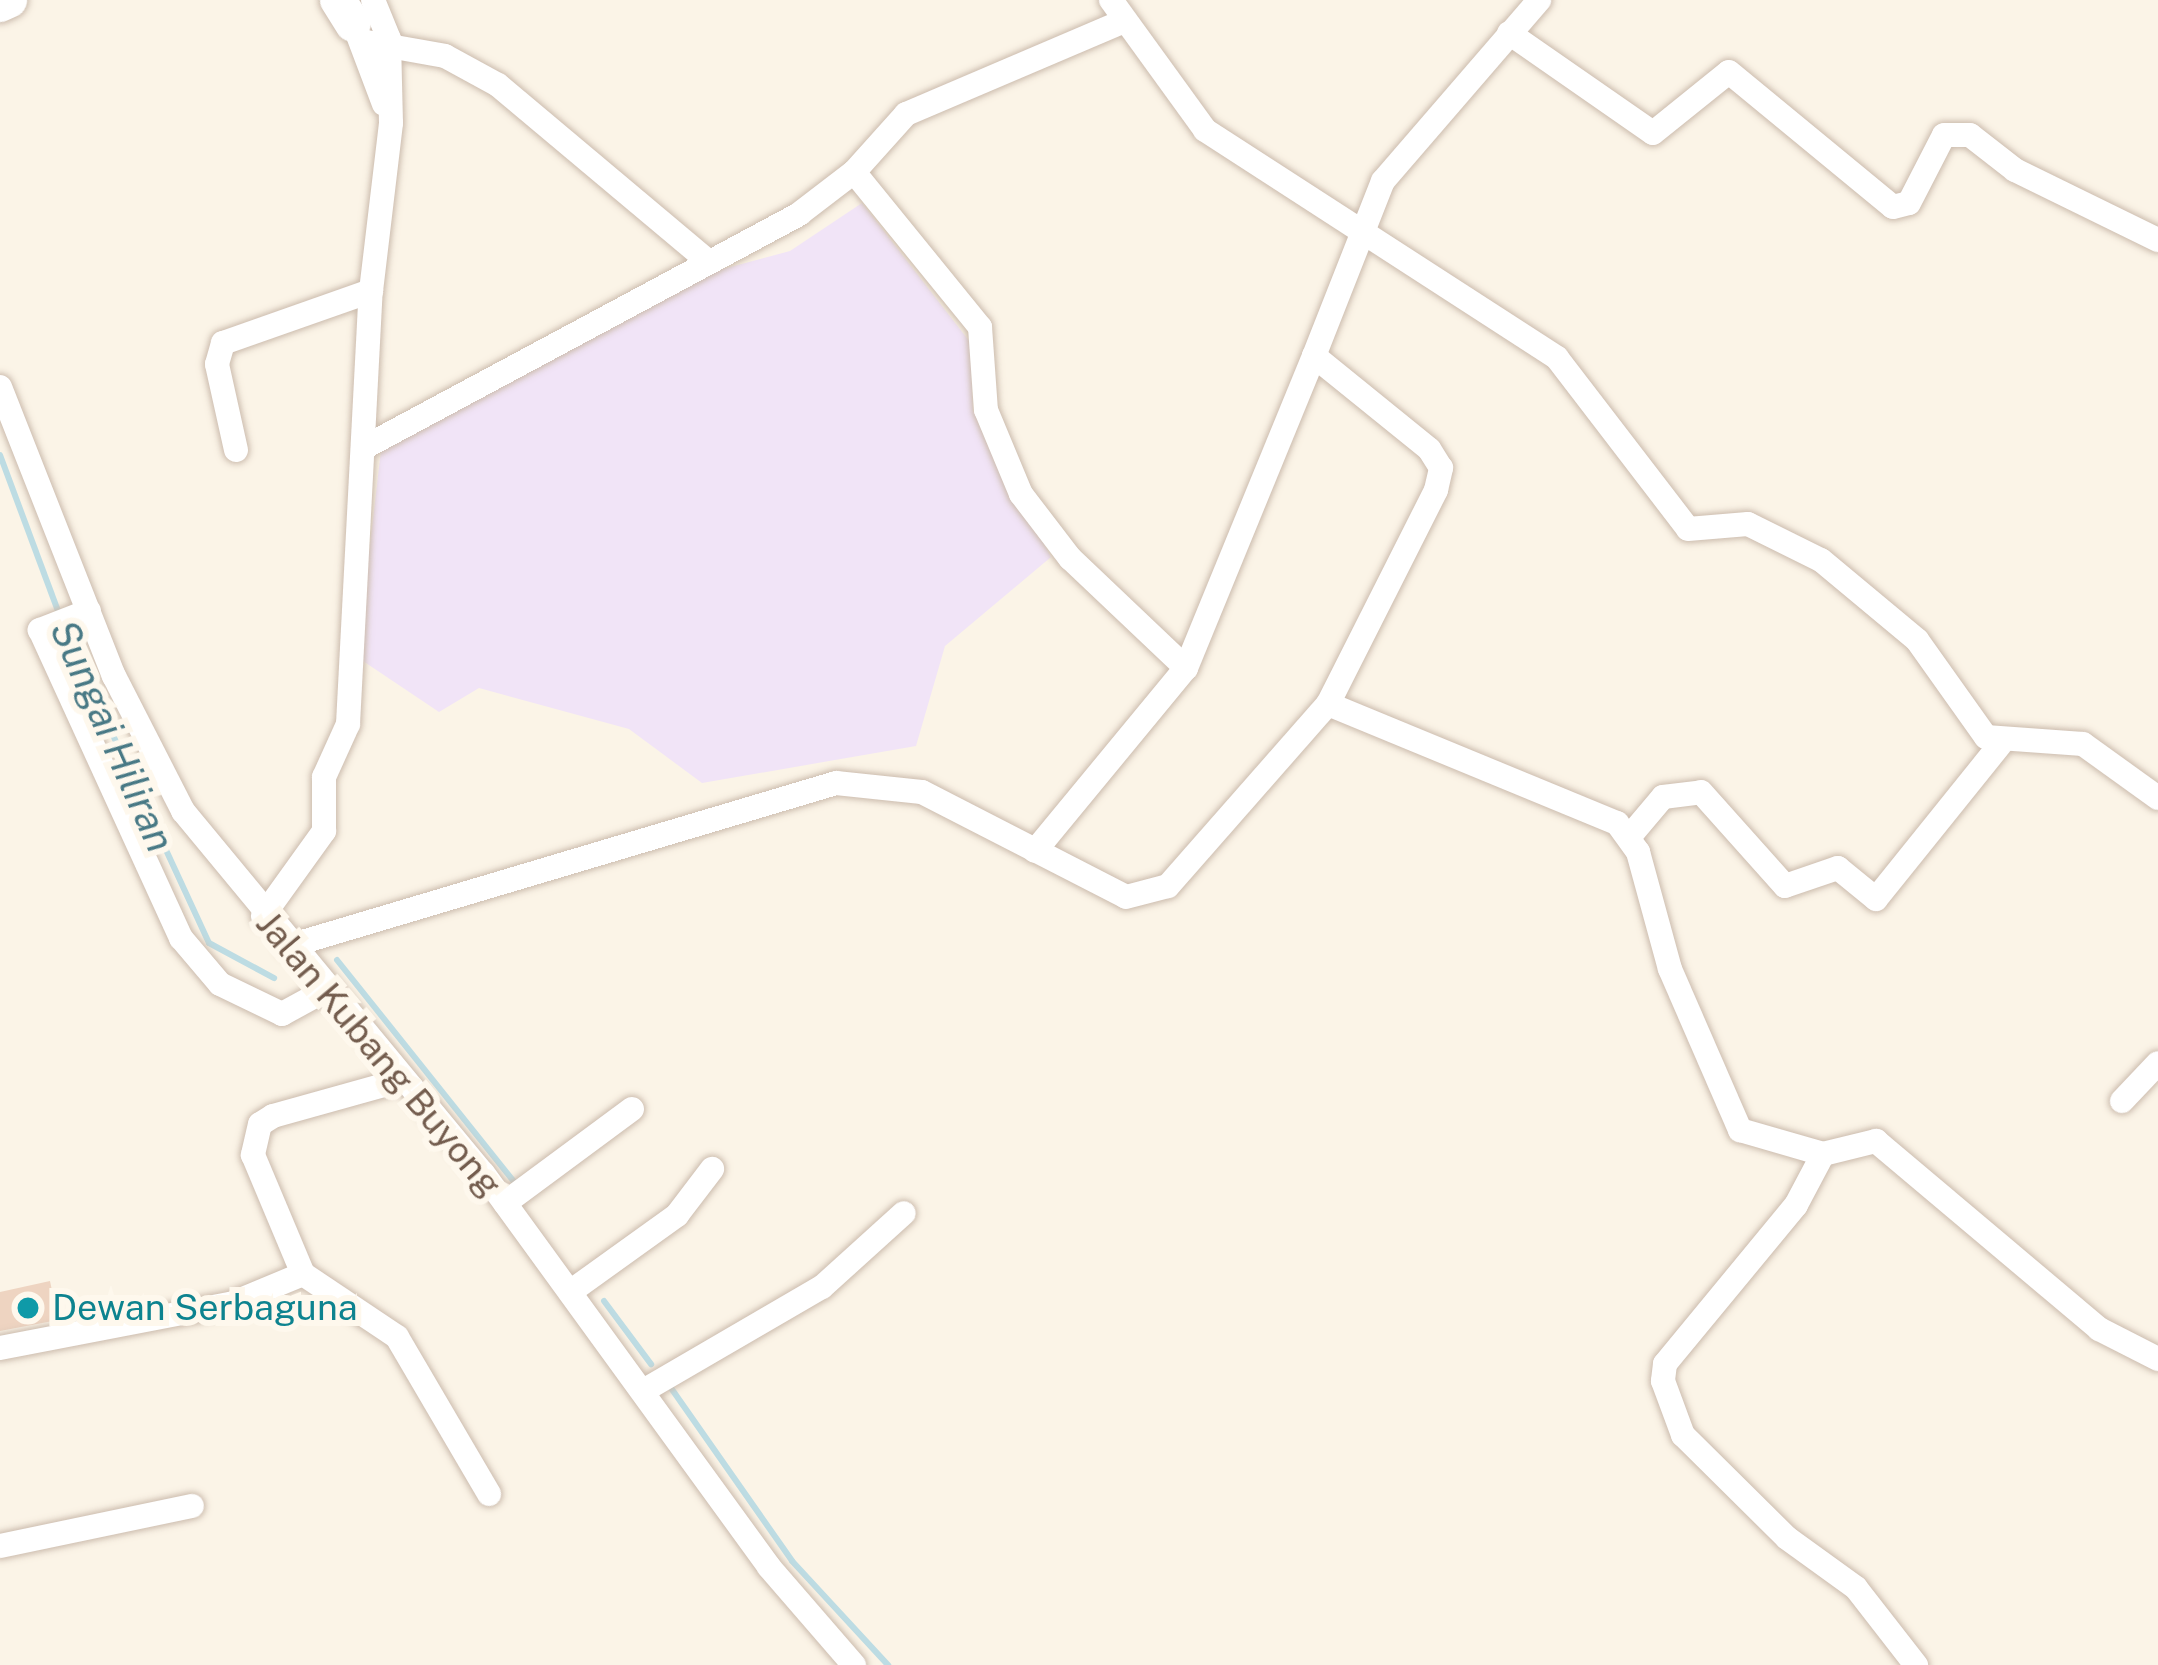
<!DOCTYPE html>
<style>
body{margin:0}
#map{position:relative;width:2158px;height:1665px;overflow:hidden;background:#fbf4e7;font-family:"Public Sans",sans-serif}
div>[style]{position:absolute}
.education>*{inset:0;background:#f1e4f7}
.stream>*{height:6px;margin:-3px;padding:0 3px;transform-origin:3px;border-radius:3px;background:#bddce3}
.building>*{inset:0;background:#eed4c1}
.roads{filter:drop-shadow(0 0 3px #ccbcae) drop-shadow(0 0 3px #ccbcae)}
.minor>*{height:24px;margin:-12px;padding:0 12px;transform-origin:12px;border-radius:12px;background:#fff}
.secondary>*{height:36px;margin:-18px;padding:0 18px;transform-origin:18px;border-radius:18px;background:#fff}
.dots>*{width:33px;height:33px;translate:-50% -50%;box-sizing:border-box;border:6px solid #fef8ed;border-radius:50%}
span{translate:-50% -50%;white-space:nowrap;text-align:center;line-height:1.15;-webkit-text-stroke:12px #fef8ed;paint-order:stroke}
.street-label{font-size:36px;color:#735c4d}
.culture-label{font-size:36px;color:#0d838f}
.left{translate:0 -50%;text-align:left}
.water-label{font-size:39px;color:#487985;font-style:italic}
</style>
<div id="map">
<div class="education">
<div style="clip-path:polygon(862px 203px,970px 342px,973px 411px,1051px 557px,945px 646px,916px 746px,702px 783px,629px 729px,479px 688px,439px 712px,357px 657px,381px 450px,719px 270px,790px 251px)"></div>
</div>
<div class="stream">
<div style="left:0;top:455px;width:170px;rotate:69.6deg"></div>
<div style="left:63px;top:627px;width:348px;rotate:65.2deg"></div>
<div style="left:209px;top:943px;width:74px;rotate:28.3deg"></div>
<div style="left:337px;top:960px;width:285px;rotate:51.4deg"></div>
<div style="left:604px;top:1301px;width:79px;rotate:53.3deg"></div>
<div style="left:671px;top:1388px;width:211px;rotate:55deg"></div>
<div style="left:792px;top:1561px;width:142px;rotate:47.3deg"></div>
</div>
<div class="building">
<div style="clip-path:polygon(50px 1281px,58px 1320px,0 1331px,0 1292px)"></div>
</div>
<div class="roads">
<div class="minor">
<div style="left:1111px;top:0;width:160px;rotate:54.1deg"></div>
<div style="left:1205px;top:130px;width:419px;rotate:32.9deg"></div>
<div style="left:1557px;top:358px;width:215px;rotate:52.5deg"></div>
<div style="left:1688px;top:529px;width:60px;rotate:-4.8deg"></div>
<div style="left:1748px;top:524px;width:81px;rotate:26.3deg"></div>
<div style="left:1821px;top:560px;width:125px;rotate:39.8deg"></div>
<div style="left:1917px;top:640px;width:119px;rotate:54.6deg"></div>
<div style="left:1986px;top:737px;width:97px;rotate:4.1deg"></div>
<div style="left:2083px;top:744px;width:92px;rotate:35.8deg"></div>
<div style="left:356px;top:30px;width:79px;rotate:69.3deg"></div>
<div style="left:1509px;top:33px;width:175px;rotate:34.8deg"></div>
<div style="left:1653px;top:133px;width:97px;rotate:-38.8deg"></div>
<div style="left:1729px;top:72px;width:212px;rotate:39.5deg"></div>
<div style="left:1893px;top:207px;width:16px;rotate:-14deg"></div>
<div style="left:1909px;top:203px;width:76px;rotate:-62.8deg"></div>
<div style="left:1944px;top:135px;width:26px"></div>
<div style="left:1970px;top:135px;width:57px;rotate:37.9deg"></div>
<div style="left:2015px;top:170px;width:159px;rotate:26.1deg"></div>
<div style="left:361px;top:41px;width:85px;rotate:10.1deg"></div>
<div style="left:445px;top:56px;width:60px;rotate:28.7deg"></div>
<div style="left:498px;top:85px;width:269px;rotate:40deg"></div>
<div style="left:854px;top:172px;width:200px;rotate:50.9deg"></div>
<div style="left:980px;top:327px;width:83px;rotate:85.9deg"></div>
<div style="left:986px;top:410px;width:91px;rotate:67.4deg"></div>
<div style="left:1021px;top:494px;width:81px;rotate:52.6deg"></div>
<div style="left:1070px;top:558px;width:160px;rotate:43.5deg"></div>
<div style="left:0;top:387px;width:311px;rotate:68.5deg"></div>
<div style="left:114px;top:676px;width:152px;rotate:62.9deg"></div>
<div style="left:183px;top:811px;width:470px;rotate:50.4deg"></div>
<div style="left:483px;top:1173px;width:487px;rotate:54deg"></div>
<div style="left:769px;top:1567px;width:130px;rotate:49.1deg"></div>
<div style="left:365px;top:447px;width:493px;rotate:-28.2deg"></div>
<div style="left:799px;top:214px;width:69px;rotate:-37.4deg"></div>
<div style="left:854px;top:172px;width:78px;rotate:-48.1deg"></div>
<div style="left:906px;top:114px;width:235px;rotate:-23.1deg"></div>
<div style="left:236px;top:450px;width:88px;rotate:-102.5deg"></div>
<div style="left:217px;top:364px;width:22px;rotate:-74deg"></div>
<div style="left:223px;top:343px;width:157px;rotate:-19.4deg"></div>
<div style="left:89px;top:611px;width:53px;rotate:158.8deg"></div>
<div style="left:40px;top:630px;width:339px;rotate:65.4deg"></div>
<div style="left:181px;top:938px;width:60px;rotate:49.7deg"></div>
<div style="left:220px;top:984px;width:69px;rotate:25.8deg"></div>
<div style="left:282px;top:1014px;width:50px;rotate:-28.6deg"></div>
<div style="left:1328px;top:704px;width:313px;rotate:22.4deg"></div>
<div style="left:1617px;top:823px;width:36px;rotate:54deg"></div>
<div style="left:1638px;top:852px;width:121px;rotate:74.7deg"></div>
<div style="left:1670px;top:969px;width:176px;rotate:66.5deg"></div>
<div style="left:1740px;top:1130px;width:86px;rotate:16.1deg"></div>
<div style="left:1823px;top:1154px;width:55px;rotate:-13.8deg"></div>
<div style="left:1876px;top:1141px;width:292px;rotate:40.1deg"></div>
<div style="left:2099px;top:1329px;width:66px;rotate:27deg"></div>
<div style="left:1630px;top:836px;width:51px;rotate:-49.8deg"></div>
<div style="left:1663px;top:797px;width:38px;rotate:-7deg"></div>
<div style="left:1701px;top:792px;width:126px;rotate:48.2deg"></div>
<div style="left:1785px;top:886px;width:56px;rotate:-18.8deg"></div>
<div style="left:1838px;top:868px;width:49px;rotate:39.2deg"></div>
<div style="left:1876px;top:899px;width:198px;rotate:-51.2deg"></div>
<div style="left:1035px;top:851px;width:237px;rotate:-50.5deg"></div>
<div style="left:1186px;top:668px;width:337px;rotate:-67.7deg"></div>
<div style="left:263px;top:916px;width:105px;rotate:-54.3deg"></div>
<div style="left:324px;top:831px;width:54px;rotate:-90deg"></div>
<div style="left:324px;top:777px;width:58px;rotate:-65.6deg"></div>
<div style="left:348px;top:724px;width:434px;rotate:-87deg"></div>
<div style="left:371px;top:291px;width:169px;rotate:-83.2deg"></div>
<div style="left:391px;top:123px;width:84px;rotate:-91.4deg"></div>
<div style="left:389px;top:39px;width:42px;rotate:-112.3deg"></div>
<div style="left:289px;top:946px;width:571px;rotate:-16.59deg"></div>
<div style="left:836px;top:783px;width:86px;rotate:6deg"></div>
<div style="left:922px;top:792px;width:229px;rotate:27.2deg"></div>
<div style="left:1126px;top:897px;width:43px;rotate:-14.7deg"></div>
<div style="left:1168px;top:886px;width:242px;rotate:-48.7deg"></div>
<div style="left:1328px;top:704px;width:240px;rotate:-63.2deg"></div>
<div style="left:1436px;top:490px;width:23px;rotate:-77deg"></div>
<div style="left:1441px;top:468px;width:22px;rotate:-122deg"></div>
<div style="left:1429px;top:449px;width:148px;rotate:-141deg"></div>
<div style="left:1314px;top:356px;width:188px;rotate:-68.5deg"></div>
<div style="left:1383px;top:181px;width:239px;rotate:-49.2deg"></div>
<div style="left:402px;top:1080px;width:134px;rotate:164.4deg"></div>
<div style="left:273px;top:1116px;width:15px;rotate:148deg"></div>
<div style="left:260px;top:1124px;width:32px;rotate:103deg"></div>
<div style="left:253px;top:1155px;width:129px;rotate:67.2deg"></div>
<div style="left:303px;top:1274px;width:113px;rotate:33.8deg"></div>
<div style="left:397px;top:1337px;width:182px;rotate:59.6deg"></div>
<div style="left:2122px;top:1101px;width:52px;rotate:-46.5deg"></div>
<div style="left:1823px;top:1154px;width:58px;rotate:117.9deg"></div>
<div style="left:1796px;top:1205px;width:206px;rotate:129.5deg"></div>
<div style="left:1665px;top:1364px;width:17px;rotate:97deg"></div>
<div style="left:1663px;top:1381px;width:58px;rotate:69.7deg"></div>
<div style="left:1683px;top:1435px;width:146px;rotate:44.7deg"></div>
<div style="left:1787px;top:1538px;width:85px;rotate:35.9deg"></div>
<div style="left:1856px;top:1588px;width:98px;rotate:52.1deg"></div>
<div style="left:505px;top:1203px;width:158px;rotate:-36.5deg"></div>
<div style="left:570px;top:1292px;width:132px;rotate:-35.7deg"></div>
<div style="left:677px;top:1215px;width:58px;rotate:-52.7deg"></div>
<div style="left:0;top:1348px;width:237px;rotate:-10.9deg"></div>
<div style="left:233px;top:1303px;width:76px;rotate:-22.5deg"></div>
<div style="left:643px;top:1391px;width:207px;rotate:-30.2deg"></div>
<div style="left:822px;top:1287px;width:110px;rotate:-42.1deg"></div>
<div style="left:0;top:1546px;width:196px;rotate:-11.8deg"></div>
</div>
<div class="secondary">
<div style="left:338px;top:0;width:28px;rotate:58deg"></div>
<div style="left:0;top:4px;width:10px;rotate:-24deg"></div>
</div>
</div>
<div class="dots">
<div style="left:28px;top:1308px;background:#0f9aa8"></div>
</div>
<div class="street-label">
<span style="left:379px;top:1054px;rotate:50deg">Jalan Kubang Buyong</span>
</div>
<div class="culture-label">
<span class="left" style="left:52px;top:1308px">Dewan Serbaguna</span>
</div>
<div class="water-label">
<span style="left:112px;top:736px;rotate:66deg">Sungai Hiliran</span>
</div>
</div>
